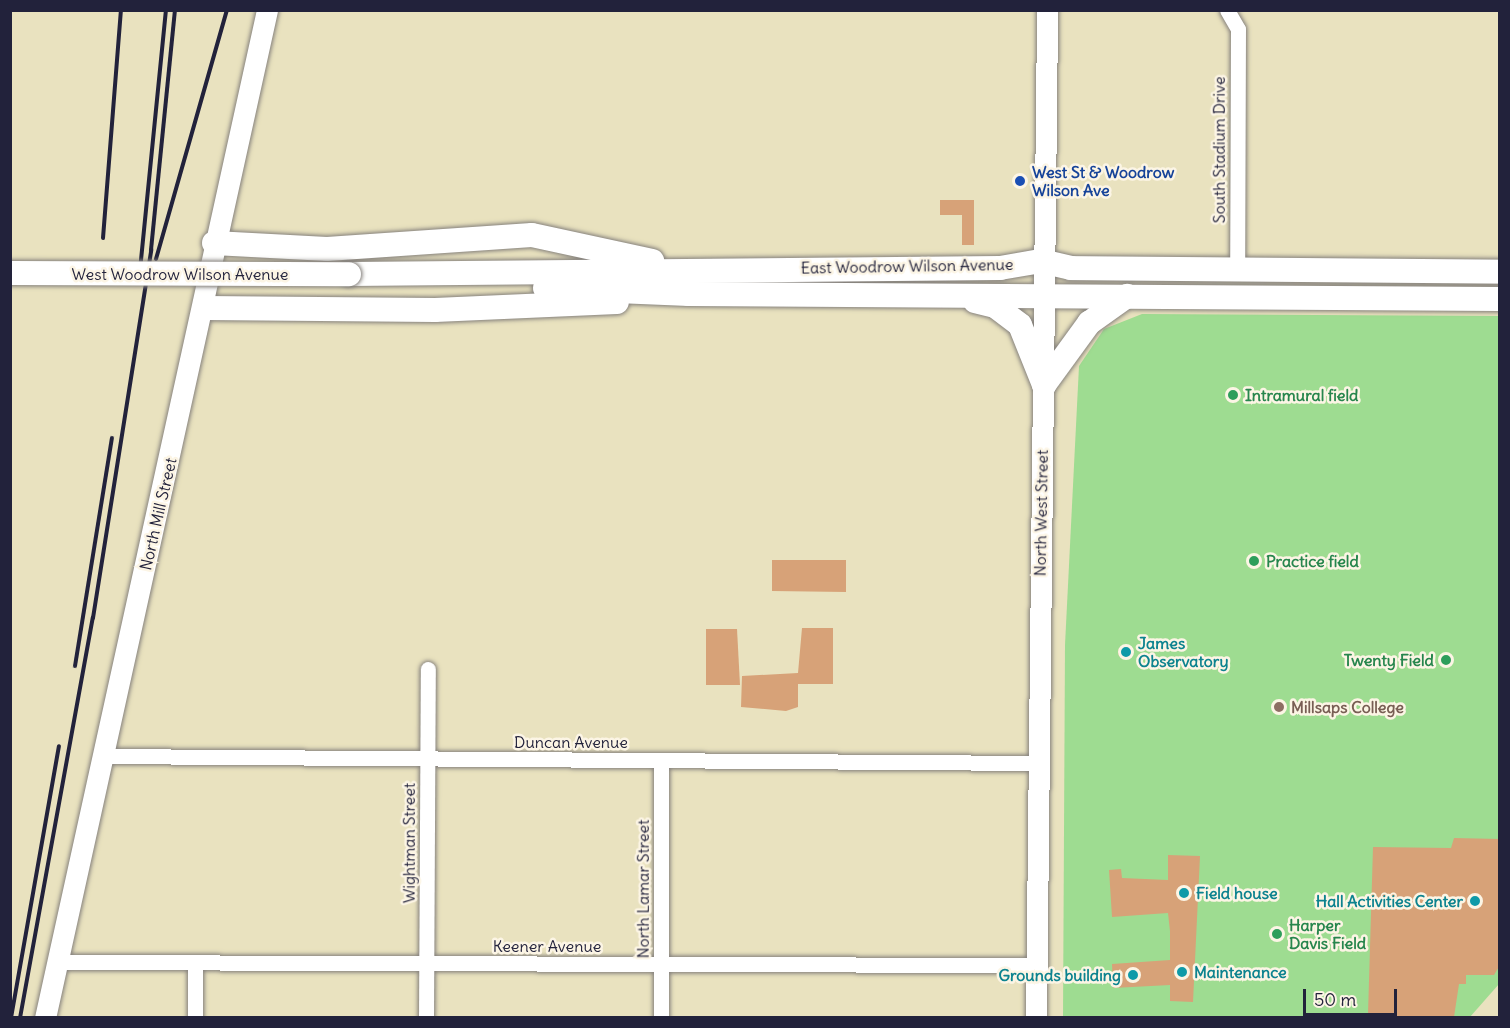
<!DOCTYPE html>
<style>
body{margin:0}
#map{position:relative;width:1510px;height:1028px;overflow:hidden;background:#e9e2bf;font-family:Delius,sans-serif}
div>[style]{position:absolute}
.green>*{inset:0;background:#9edc91}
.building>*{inset:0;background:#d7a278}
.round{border-radius:50%}
.roads{filter:drop-shadow(0 0 2px #86827d) drop-shadow(0 0 2px #86827d)}
.street>*{height:15px;margin:-7.5px;padding:0 7.5px;transform-origin:7.5px;border-radius:7.5px;background:#fff}
.secondary>*{height:21px;margin:-10.5px;padding:0 10.5px;transform-origin:10.5px;border-radius:10.5px;background:#fff}
.primary>*{height:24px;margin:-12px;padding:0 12px;transform-origin:12px;border-radius:12px;background:#fff}
.rail>*{height:4px;margin:-2px;padding:0 2px;transform-origin:2px;border-radius:2px;background:#22223b}
.bridges{filter:drop-shadow(0 0 2px #86827d) drop-shadow(0 0 2px #86827d)}
.primary-bridge>*{height:24px;margin:-12px;padding:0 12px;transform-origin:12px;border-radius:12px;background:#fff}
.dots>*{width:16px;height:16px;translate:-50% -50%;box-sizing:border-box;border:3px solid #fcf5e5;border-radius:50%}
span{translate:-50% -50%;white-space:nowrap;text-align:center;line-height:1.15;-webkit-text-stroke:5px #fcf5e5;paint-order:stroke}
.street-label{font-size:16px;color:#22223b}
.transit-label{font-size:16px;color:#164399;font-weight:700}
.left{translate:0 -50%;text-align:left}
.leisure-label{font-size:16px;color:#27864d;font-weight:700}
.right{translate:-100% -50%;text-align:right}
.culture-label{font-size:16px;color:#0d838f;font-weight:700}
.education-label{font-size:16px;color:#785e54;font-weight:700}
.frame{position:absolute;inset:0;border:12px solid #22223b;pointer-events:none}
.scale{position:absolute;left:1303px;top:989px;width:94px;height:27px;box-sizing:border-box;border:3px solid #22223b;border-top:0;padding-left:8px;font-size:18px;line-height:21px;white-space:nowrap;color:#22223b;-webkit-text-stroke:4px #fcf5e5;paint-order:stroke}
</style>
<div id="map">
<div class="green">
<div style="clip-path:polygon(1142px 314px,1499px 316px,1499px 984px,1470px 1017px,1063px 1018px,1065px 645px,1079px 366px,1104px 329px)"></div>
</div>
<div class="building">
<div style="clip-path:polygon(940px 200px,974px 200px,974px 245px,962px 245px,962px 215px,940px 215px)"></div>
<div style="clip-path:polygon(772px 560px,846px 560px,846px 592px,772px 591px)"></div>
<div style="clip-path:polygon(802px 628px,833px 628px,833px 684px,798px 684px,798px 707px,786px 711px,741px 707px,742px 676px,798px 673px)"></div>
<div style="clip-path:polygon(706px 629px,737px 629px,740px 685px,706px 685px)"></div>
<div class="round" style="left:1118px;top:645px;width:14px;height:14px"></div>
<div style="clip-path:polygon(1454px 838px,1500px 839px,1500px 965px,1494px 975px,1466px 975px,1466px 984px,1459px 984px,1454px 1017px,1373px 1017px,1368px 1014px,1373px 847px,1451px 848px)"></div>
<div style="clip-path:polygon(1168px 855px,1200px 856px,1193px 1002px,1170px 1001px,1170px 985px,1113px 988px,1112px 964px,1170px 960px,1170px 931px,1168px 913px,1112px 917px,1109px 870px,1121px 869px,1122px 878px,1168px 880px)"></div>
</div>
<div class="roads">
<div class="street">
<div style="left:1227px;top:10px;width:22px;rotate:60deg"></div>
<div style="left:1238px;top:29px;width:241px;rotate:90.2deg"></div>
<div style="left:103px;top:756px;width:935px;rotate:0.43deg"></div>
<div style="left:58px;top:962px;width:979px;rotate:0.18deg"></div>
<div style="left:195px;top:1018px;width:55px;rotate:-90deg"></div>
<div style="left:426px;top:1018px;width:349px;rotate:-89.7deg"></div>
<div style="left:661px;top:1018px;width:257px;rotate:-90deg"></div>
</div>
<div class="secondary">
<div style="left:45px;top:1018px;width:1032px;rotate:-77.58deg"></div>
<div style="left:1036px;top:1018px;width:1008px;rotate:-89.37deg"></div>
</div>
<div class="primary">
<div style="left:214px;top:243px;width:113px;rotate:3deg"></div>
<div style="left:327px;top:249px;width:205px;rotate:-3.9deg"></div>
<div style="left:532px;top:235px;width:123px;rotate:12.2deg"></div>
<div style="left:349px;top:274px;width:651px;rotate:-0.53deg"></div>
<div style="left:1000px;top:268px;width:42px;rotate:-9.7deg"></div>
<div style="left:1041px;top:261px;width:31px;rotate:13deg"></div>
<div style="left:1071px;top:268px;width:429px;rotate:0.5deg"></div>
<div style="left:545px;top:288px;width:144px;rotate:2.4deg"></div>
<div style="left:689px;top:294px;width:811px;rotate:0.35deg"></div>
<div style="left:975px;top:301px;width:21px;rotate:14deg"></div>
<div style="left:995px;top:306px;width:31px;rotate:37deg"></div>
<div style="left:1020px;top:325px;width:65px;rotate:68.2deg"></div>
<div style="left:205px;top:308px;width:230px;rotate:0.5deg"></div>
<div style="left:435px;top:310px;width:182px;rotate:-2.5deg"></div>
<div style="left:1044px;top:385px;width:77px;rotate:-54deg"></div>
<div style="left:1089px;top:323px;width:47px;rotate:-35.4deg"></div>
</div>
</div>
<div class="rail">
<div style="left:103px;top:238px;width:229px;rotate:-85.5deg"></div>
<div style="left:156px;top:259px;width:259px;rotate:-74.1deg"></div>
<div style="left:140px;top:270px;width:261px;rotate:-84.3deg"></div>
<div style="left:75px;top:666px;width:231px;rotate:-80.8deg"></div>
<div style="left:11px;top:1018px;width:276px;rotate:-80deg"></div>
<div style="left:20px;top:1018px;width:407px;rotate:-79.7deg"></div>
<div style="left:93px;top:618px;width:373px;rotate:-81deg"></div>
<div style="left:151px;top:250px;width:241px;rotate:-84.3deg"></div>
</div>
<div class="bridges">
<div class="primary-bridge">
<div style="left:10px;top:273px;width:339px;rotate:0.2deg"></div>
</div>
</div>
<div class="dots">
<div style="left:1020px;top:181px;background:#1a4fb4"></div>
<div style="left:1233px;top:395px;background:#2e9e5b"></div>
<div style="left:1254px;top:561px;background:#2e9e5b"></div>
<div style="left:1126px;top:652px;background:#0f9aa8"></div>
<div style="left:1446px;top:660px;background:#2e9e5b"></div>
<div style="left:1279px;top:707px;background:#8d6e63"></div>
<div style="left:1184px;top:893px;background:#0f9aa8"></div>
<div style="left:1475px;top:901px;background:#0f9aa8"></div>
<div style="left:1277px;top:934px;background:#2e9e5b"></div>
<div style="left:1182px;top:972px;background:#0f9aa8"></div>
<div style="left:1133px;top:975px;background:#0f9aa8"></div>
</div>
<div class="street-label">
<span style="left:1219px;top:150px;rotate:-90deg">South Stadium Drive</span>
<span style="left:907px;top:266px;rotate:-1deg">East Woodrow Wilson Avenue</span>
<span style="left:180px;top:274px">West Woodrow Wilson Avenue</span>
<span style="left:1041px;top:513px;rotate:-89deg">North West Street</span>
<span style="left:158px;top:514px;rotate:-77deg">North Mill Street</span>
<span style="left:571px;top:742px">Duncan Avenue</span>
<span style="left:409px;top:843px;rotate:-90deg">Wightman Street</span>
<span style="left:643px;top:889px;rotate:-90deg">North Lamar Street</span>
<span style="left:547px;top:946px">Keener Avenue</span>
</div>
<div class="transit-label">
<span class="left" style="left:1032px;top:181px">West St &amp; Woodrow<br>Wilson Ave</span>
</div>
<div class="leisure-label">
<span class="left" style="left:1245px;top:395px">Intramural field</span>
<span class="left" style="left:1266px;top:561px">Practice field</span>
<span class="right" style="left:1434px;top:660px">Twenty Field</span>
<span class="left" style="left:1289px;top:934px">Harper<br>Davis Field</span>
</div>
<div class="culture-label">
<span class="left" style="left:1138px;top:652px">James<br>Observatory</span>
<span class="left" style="left:1196px;top:893px">Field house</span>
<span class="right" style="left:1463px;top:901px">Hall Activities Center</span>
<span class="left" style="left:1194px;top:972px">Maintenance</span>
<span class="right" style="left:1121px;top:975px">Grounds building</span>
</div>
<div class="education-label">
<span class="left" style="left:1291px;top:707px">Millsaps College</span>
</div>
<div class="frame"></div>
<div class="scale">50 m</div>
</div>
